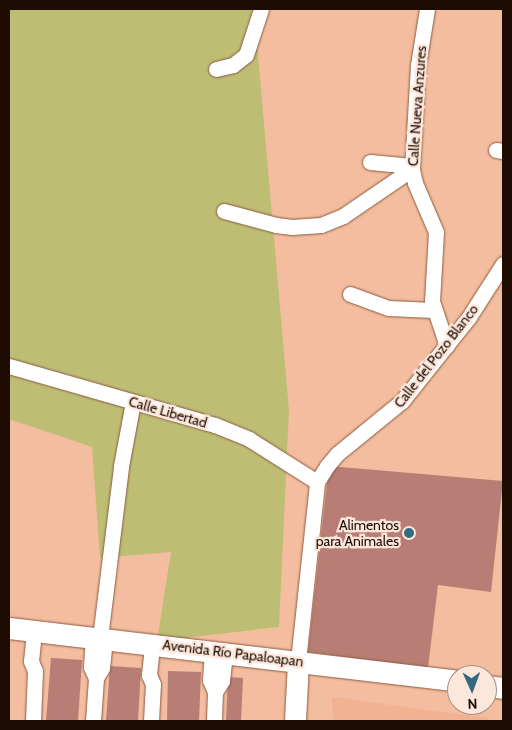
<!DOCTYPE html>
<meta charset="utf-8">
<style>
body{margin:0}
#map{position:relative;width:512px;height:730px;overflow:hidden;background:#f4bd9f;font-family:Cabin,sans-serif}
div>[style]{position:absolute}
.built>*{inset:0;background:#f0b291}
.green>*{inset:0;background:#bdbe74}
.building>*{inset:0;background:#b87d74}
.roads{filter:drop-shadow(0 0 1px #8c5b41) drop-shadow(0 0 1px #8c5b41)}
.minor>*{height:15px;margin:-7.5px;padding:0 7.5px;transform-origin:7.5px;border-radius:7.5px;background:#fff}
.secondary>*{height:21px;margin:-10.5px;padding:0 10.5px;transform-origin:10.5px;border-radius:10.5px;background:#fff}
.dots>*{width:14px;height:14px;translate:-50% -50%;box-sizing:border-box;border:2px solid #fde6da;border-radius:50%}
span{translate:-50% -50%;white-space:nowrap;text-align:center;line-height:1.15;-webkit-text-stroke:4.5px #fde6da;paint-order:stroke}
.street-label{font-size:14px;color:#1e0c03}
.poi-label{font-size:14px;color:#1e0c03}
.right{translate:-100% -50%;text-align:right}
.frame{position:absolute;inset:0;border:10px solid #1e0c03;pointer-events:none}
.north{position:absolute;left:447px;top:665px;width:50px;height:50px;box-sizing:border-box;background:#fde6da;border:1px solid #a48f84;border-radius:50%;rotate:178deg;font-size:14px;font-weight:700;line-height:20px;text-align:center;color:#1e0c03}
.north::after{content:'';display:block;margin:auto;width:18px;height:22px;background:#306a83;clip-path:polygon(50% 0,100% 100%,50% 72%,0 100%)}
</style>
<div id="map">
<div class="built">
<div style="clip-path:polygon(332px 697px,488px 718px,488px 721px,333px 721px)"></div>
</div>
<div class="green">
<div style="clip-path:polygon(9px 9px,254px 9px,289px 410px,279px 627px,157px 641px,171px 552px,100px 558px,92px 447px,9px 419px)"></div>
</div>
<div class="building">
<div style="clip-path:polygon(329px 466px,503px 481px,491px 592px,438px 585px,428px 668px,308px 652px)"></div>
<div style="clip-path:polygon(51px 658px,82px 660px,78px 721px,46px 721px)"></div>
<div style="clip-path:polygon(110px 666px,141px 668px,138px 721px,106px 721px)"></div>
<div style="clip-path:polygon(168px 671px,201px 672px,199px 721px,167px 721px)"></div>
<div style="clip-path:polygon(228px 677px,243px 678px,241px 721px,226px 721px)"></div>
</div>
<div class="roads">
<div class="minor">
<div style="left:427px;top:9px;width:57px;rotate:99.1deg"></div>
<div style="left:418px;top:65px;width:104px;rotate:93.3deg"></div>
<div style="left:412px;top:169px;width:14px;rotate:78deg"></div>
<div style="left:415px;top:183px;width:53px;rotate:66.8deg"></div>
<div style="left:436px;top:232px;width:69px;rotate:93.3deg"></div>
<div style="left:432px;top:301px;width:47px;rotate:71.6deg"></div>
<div style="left:216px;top:69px;width:17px;rotate:-13deg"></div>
<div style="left:233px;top:65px;width:16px;rotate:-38deg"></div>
<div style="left:246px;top:55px;width:48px;rotate:-71.9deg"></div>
<div style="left:496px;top:150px;width:7px;rotate:8deg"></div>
<div style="left:370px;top:162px;width:42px;rotate:5.4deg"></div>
<div style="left:224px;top:211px;width:54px;rotate:15.1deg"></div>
<div style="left:276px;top:225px;width:16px;rotate:7deg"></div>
<div style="left:292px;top:227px;width:29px;rotate:-4deg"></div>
<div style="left:321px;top:225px;width:24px;rotate:-22deg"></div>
<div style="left:343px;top:216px;width:83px;rotate:-34.3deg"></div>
<div style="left:350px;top:294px;width:40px;rotate:20.2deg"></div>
<div style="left:388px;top:308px;width:45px;rotate:2.5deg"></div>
<div style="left:9px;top:366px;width:214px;rotate:16deg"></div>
<div style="left:215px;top:425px;width:37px;rotate:22deg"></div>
<div style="left:249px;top:439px;width:80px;rotate:32.3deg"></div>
<div style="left:93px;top:637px;width:30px;rotate:94deg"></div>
<div style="left:91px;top:667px;width:12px;rotate:66deg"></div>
<div style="left:100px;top:638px;width:173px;rotate:-83deg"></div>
<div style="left:121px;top:466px;width:65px;rotate:-79.4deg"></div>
<div style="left:212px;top:651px;width:29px;rotate:94deg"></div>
<div style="left:210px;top:680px;width:13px;rotate:67deg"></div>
<div style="left:215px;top:692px;width:29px;rotate:92deg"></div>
<div style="left:298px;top:661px;width:180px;rotate:-83.9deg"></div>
<div style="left:317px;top:482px;width:19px;rotate:-58deg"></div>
<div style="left:327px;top:466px;width:16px;rotate:-50deg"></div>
<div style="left:337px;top:454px;width:84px;rotate:-39.2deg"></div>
<div style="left:402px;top:401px;width:107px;rotate:-51.4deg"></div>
<div style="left:469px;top:317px;width:63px;rotate:-57.3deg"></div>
<div style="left:215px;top:692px;width:13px;rotate:-58deg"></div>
<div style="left:222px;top:681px;width:29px;rotate:-84deg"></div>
<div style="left:33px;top:721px;width:50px;rotate:-87.7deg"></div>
<div style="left:35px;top:671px;width:11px;rotate:-112deg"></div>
<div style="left:31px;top:661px;width:31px;rotate:-84deg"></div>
<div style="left:93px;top:721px;width:43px;rotate:-86deg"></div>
<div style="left:96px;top:678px;width:12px;rotate:-59deg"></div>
<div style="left:102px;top:668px;width:30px;rotate:-84deg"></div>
<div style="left:151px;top:721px;width:37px;rotate:-87deg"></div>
<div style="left:153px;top:684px;width:10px;rotate:-114deg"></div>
<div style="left:149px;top:675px;width:31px;rotate:-84deg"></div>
</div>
<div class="secondary">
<div style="left:9px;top:628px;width:451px;rotate:6.7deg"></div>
<div style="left:487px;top:686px;width:16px;rotate:7deg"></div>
<div style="left:295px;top:721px;width:60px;rotate:-87.1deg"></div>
</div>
</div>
<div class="dots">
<div style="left:409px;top:533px;background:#306a83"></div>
</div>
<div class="street-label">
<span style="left:417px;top:106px;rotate:-86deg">Calle Nueva Anzures</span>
<span style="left:436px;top:356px;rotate:-52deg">Calle del Pozo Blanco</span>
<span style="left:168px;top:412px;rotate:16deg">Calle Libertad</span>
<span style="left:233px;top:653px;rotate:7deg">Avenida Río Papaloapan</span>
</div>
<div class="poi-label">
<span class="right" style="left:399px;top:533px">Alimentos<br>para Animales</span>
</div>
<div class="frame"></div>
<div class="north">N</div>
</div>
